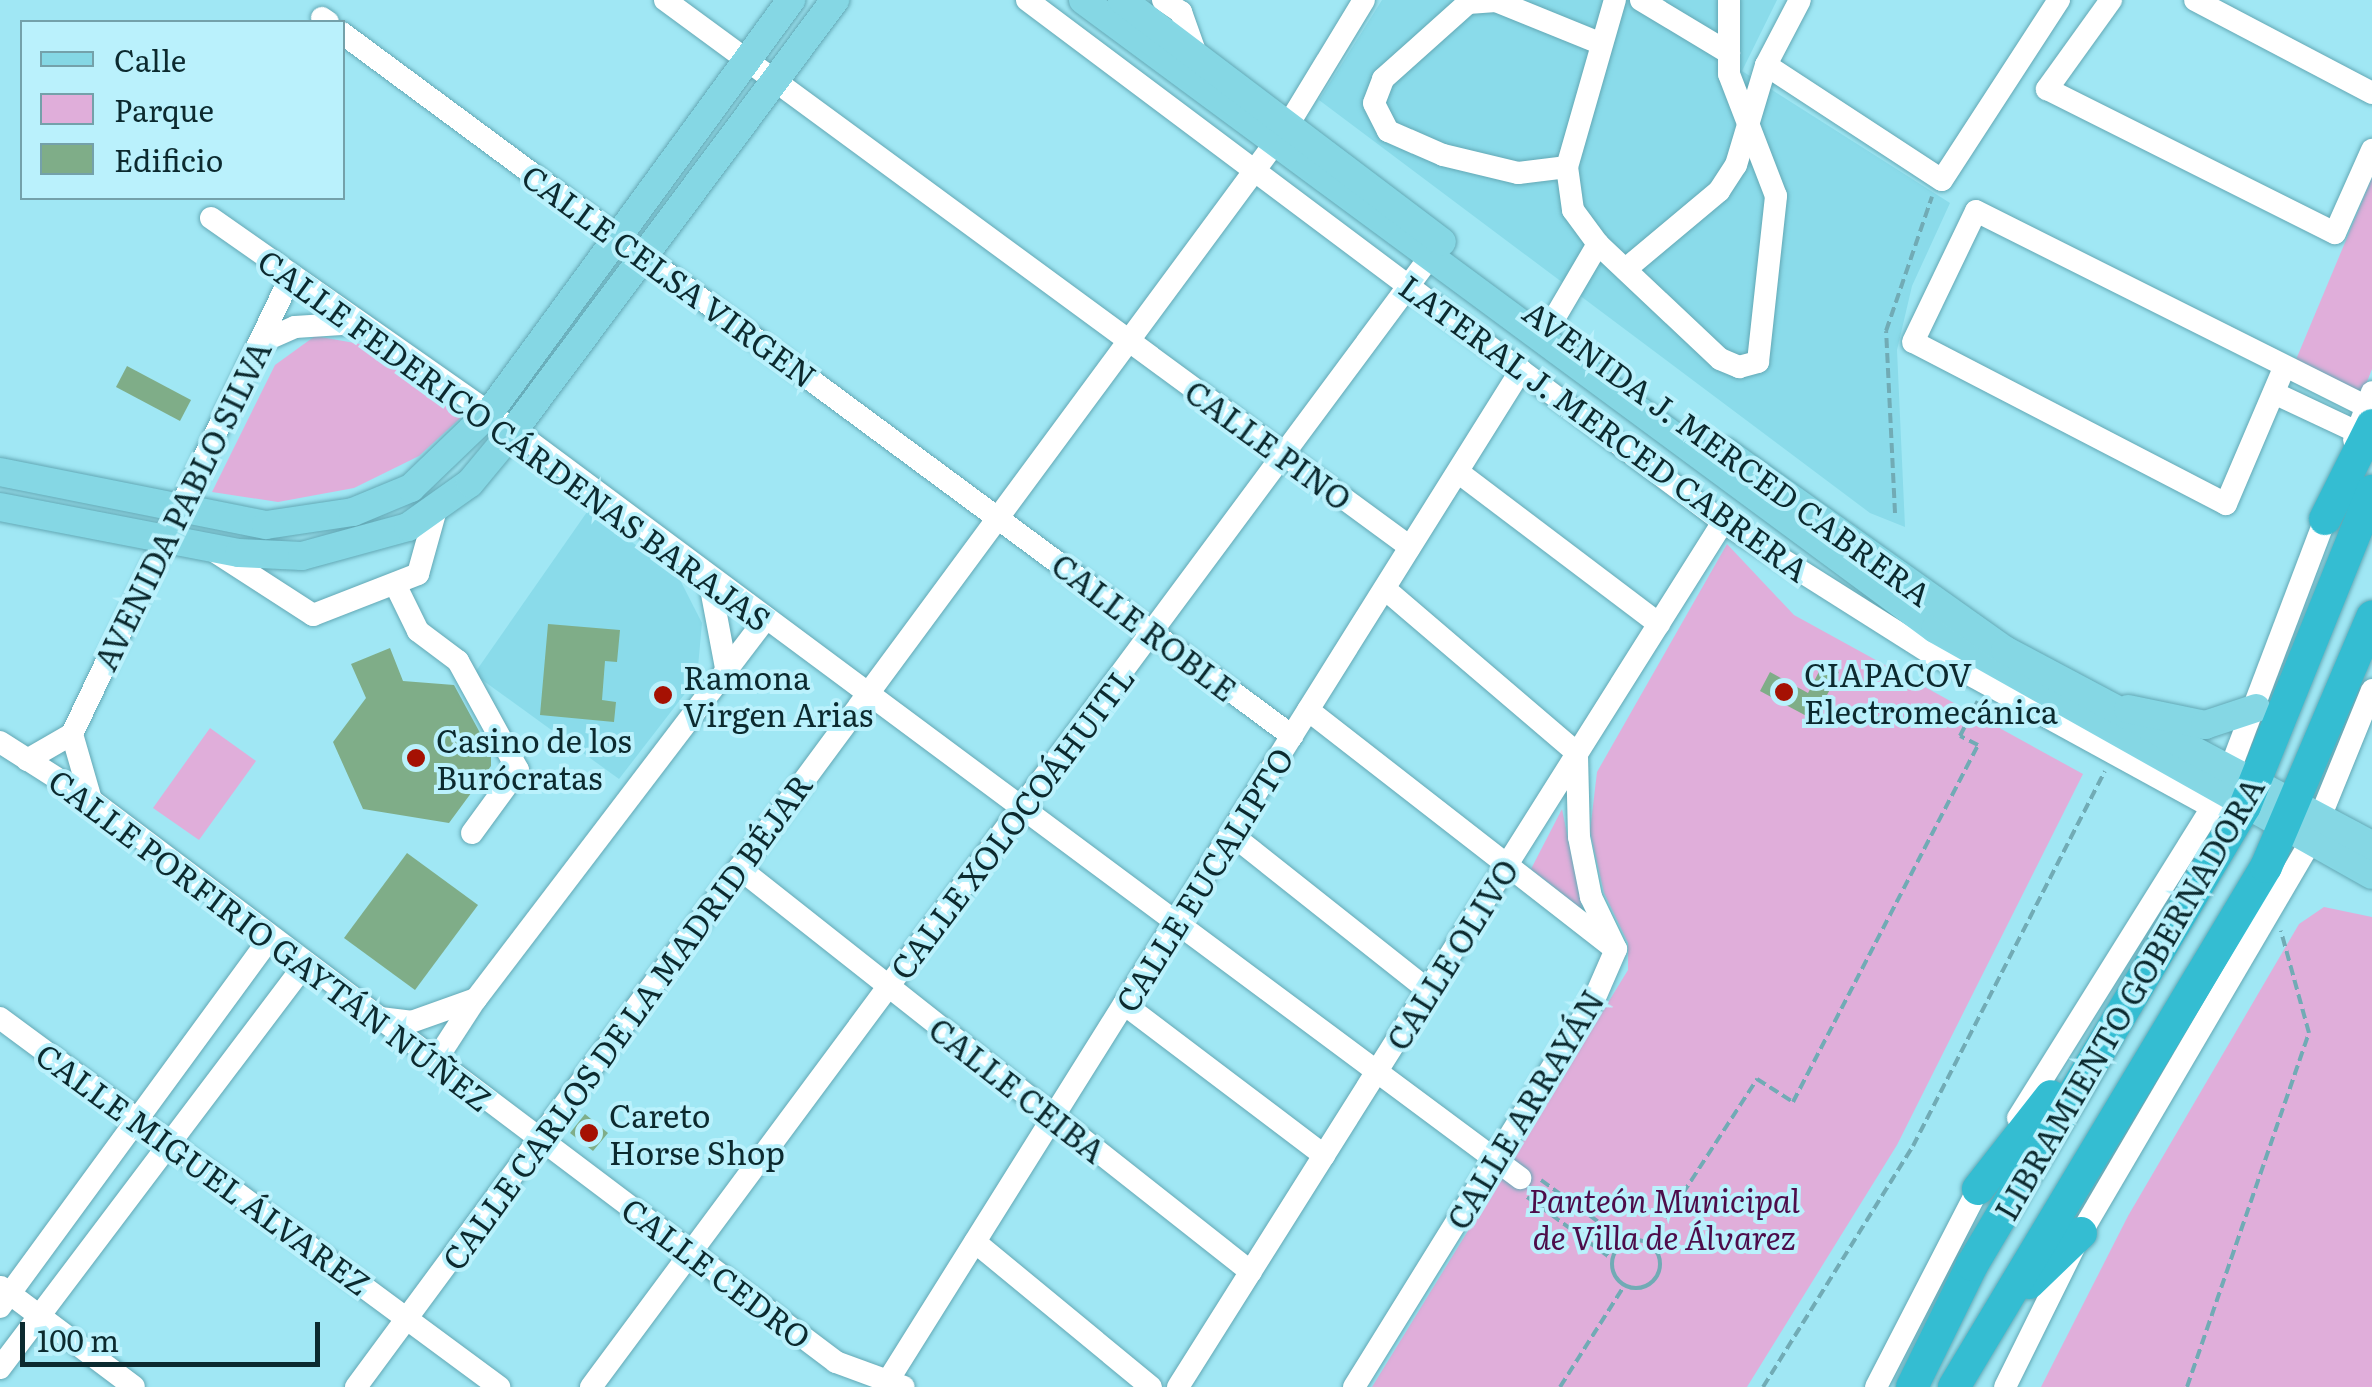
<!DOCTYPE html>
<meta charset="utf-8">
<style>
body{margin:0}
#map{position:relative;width:2372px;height:1387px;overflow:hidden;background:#a0e7f4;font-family:Literata,serif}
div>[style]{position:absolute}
.built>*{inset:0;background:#8adbea}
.green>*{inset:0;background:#e0aeda}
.building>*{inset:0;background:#7fad88}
.path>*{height:4px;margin-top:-2px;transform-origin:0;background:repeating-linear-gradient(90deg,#71abb5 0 10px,transparent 0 15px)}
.path>.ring{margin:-2px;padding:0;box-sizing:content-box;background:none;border:4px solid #71abb5;border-radius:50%}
.roads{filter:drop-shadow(0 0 2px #63a8b5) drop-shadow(0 0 2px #63a8b5)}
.minor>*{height:22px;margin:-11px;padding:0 11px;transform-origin:11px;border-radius:11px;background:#fff}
.major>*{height:28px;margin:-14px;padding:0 14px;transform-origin:14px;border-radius:14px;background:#85d7e4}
.highway>*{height:32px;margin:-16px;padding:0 16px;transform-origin:16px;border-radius:16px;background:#34bdd2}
.dots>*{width:28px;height:28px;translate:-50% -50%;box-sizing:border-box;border:5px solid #baf1fc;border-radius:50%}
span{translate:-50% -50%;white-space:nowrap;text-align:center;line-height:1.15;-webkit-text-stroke:8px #baf1fc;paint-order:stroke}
.street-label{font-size:32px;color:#0c2a2f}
.poi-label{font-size:32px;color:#0c2a2f}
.left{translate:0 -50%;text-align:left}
.park-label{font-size:32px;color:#4d0c4a;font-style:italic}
.legend{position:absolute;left:20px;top:20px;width:325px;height:180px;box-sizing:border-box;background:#baf1fc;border:2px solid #74a1aa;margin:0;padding:12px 18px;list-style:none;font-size:30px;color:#0c2a2f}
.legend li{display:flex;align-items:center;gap:20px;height:50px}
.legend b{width:50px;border:2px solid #74a1aa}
.scale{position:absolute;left:20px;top:1322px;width:300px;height:45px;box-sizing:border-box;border:5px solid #0c2a2f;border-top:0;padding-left:12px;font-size:30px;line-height:35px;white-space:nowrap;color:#0c2a2f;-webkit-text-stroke:8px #baf1fc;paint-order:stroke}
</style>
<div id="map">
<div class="built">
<div style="clip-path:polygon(1382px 0,1777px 0,1742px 71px,1950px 203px,1912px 286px,1897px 350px,1905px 527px,1870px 513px,1319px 100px)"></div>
<div style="clip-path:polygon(587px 512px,676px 572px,702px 623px,697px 678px,619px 779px,474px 674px)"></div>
</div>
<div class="green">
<div style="clip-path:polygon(2372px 178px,2372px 369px,2361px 397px,2295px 362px)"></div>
<div style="clip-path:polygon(315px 336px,366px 345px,466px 413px,419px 456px,354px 488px,278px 502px,212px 492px,275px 365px)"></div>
<div style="clip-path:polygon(1727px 544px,1794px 615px,2083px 774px,1897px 1145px,1747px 1387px,1372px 1387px,1628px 970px,1628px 943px,1604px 893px,1590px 831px,1597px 772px)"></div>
<div style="clip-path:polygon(210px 728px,256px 761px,199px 840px,153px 808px)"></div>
<div style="clip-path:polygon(1562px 809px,1582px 909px,1531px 869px)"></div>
<div style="clip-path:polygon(2324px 907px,2372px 917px,2372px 1387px,2041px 1387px,2128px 1216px,2299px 924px)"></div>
</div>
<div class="building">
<div style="clip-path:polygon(127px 366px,191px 400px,180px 421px,116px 387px)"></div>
<div style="clip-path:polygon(548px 624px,620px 630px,617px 662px,605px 661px,602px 700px,616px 702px,614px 722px,540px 715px)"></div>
<div style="clip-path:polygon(390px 648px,403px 681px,454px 685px,491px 753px,491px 766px,449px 823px,363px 809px,333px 742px,366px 698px,351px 664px)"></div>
<div style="clip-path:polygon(1823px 664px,1839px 672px,1814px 720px,1760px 691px,1770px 672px,1808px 693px)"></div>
<div style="clip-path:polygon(407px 853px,478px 905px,415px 990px,344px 938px)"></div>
<div style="clip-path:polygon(585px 1114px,608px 1133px,593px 1151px,570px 1133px)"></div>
</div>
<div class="path">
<div style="left:1895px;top:513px;width:182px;rotate:-92.8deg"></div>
<div style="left:1886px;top:331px;width:142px;rotate:-71.1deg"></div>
<div style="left:1541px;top:1180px;width:105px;rotate:36.1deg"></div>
<div style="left:1527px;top:1197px;width:105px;rotate:36.1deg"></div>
<div class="ring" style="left:1612px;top:1240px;width:44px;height:44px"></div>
<div style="left:1650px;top:1244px;width:197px;rotate:-57deg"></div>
<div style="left:1757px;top:1079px;width:43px;rotate:32.6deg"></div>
<div style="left:1793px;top:1102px;width:402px;rotate:-62.6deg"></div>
<div style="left:1978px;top:745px;width:20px;rotate:-153deg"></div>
<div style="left:1960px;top:736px;width:39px;rotate:-63deg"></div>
<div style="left:1560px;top:1387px;width:120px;rotate:-57.6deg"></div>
<div style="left:1763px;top:1387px;width:284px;rotate:-58.1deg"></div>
<div style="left:1913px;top:1146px;width:421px;rotate:-62.9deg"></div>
<div style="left:2187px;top:1387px;width:374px;rotate:-71deg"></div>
<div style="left:2309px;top:1033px;width:106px;rotate:-105.4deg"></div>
</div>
<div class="roads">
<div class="minor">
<div style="left:665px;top:0;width:924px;rotate:36.29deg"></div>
<div style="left:1027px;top:0;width:870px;rotate:36.87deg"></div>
<div style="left:1723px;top:522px;width:247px;rotate:32.3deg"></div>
<div style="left:1932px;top:654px;width:320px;rotate:28.7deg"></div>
<div style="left:1163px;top:0;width:22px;rotate:34deg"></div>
<div style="left:1181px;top:12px;width:48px;rotate:70.4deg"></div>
<div style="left:1641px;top:0;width:103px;rotate:31.1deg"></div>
<div style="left:2111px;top:0;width:110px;rotate:125.7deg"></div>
<div style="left:2047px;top:89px;width:322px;rotate:26.6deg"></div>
<div style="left:2335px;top:233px;width:91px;rotate:-66deg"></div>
<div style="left:2195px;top:0;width:200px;rotate:27.7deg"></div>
<div style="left:322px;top:18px;width:7px;rotate:34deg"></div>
<div style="left:342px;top:33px;width:1182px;rotate:36.5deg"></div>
<div style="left:1766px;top:65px;width:210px;rotate:33.2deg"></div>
<div style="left:1942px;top:180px;width:215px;rotate:-57deg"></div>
<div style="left:1567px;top:167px;width:49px;rotate:173deg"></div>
<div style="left:1518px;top:173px;width:77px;rotate:-166.5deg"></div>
<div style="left:1443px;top:155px;width:60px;rotate:-156.4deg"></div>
<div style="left:1388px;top:131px;width:31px;rotate:-117deg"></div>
<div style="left:1374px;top:103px;width:26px;rotate:-69deg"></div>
<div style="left:1383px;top:79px;width:114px;rotate:-41.8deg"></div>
<div style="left:1468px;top:3px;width:28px;rotate:-4deg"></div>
<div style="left:1496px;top:1px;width:114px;rotate:22.1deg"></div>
<div style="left:211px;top:218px;width:370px;rotate:35deg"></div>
<div style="left:514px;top:430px;width:1254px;rotate:36.63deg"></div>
<div style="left:1598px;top:244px;width:168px;rotate:43.3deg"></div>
<div style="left:1720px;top:359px;width:21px;rotate:23deg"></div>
<div style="left:1739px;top:367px;width:20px;rotate:-15deg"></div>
<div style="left:1758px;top:362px;width:167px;rotate:-83.8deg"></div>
<div style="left:1776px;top:196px;width:131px;rotate:-111.1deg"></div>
<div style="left:1729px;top:74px;width:74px;rotate:-90deg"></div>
<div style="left:1627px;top:268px;width:120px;rotate:-39.9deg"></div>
<div style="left:1719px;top:191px;width:31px;rotate:-57deg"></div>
<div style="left:1736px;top:165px;width:104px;rotate:-73.3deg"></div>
<div style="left:1766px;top:65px;width:73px;rotate:-62.4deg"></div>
<div style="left:1551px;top:324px;width:93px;rotate:-59.6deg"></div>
<div style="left:1598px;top:244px;width:42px;rotate:-126.3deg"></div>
<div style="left:1573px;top:210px;width:43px;rotate:-97.9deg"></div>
<div style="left:1567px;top:167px;width:174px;rotate:-74deg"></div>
<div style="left:259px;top:343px;width:39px;rotate:-24deg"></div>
<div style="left:295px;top:327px;width:62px;rotate:-3.7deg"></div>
<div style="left:2284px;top:368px;width:148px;rotate:113.1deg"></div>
<div style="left:2226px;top:504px;width:352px;rotate:-152.6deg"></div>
<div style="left:1913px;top:342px;width:145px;rotate:-64.3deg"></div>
<div style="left:1976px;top:211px;width:436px;rotate:26.6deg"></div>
<div style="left:2274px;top:393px;width:92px;rotate:25.2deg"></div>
<div style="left:2354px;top:440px;width:51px;rotate:-69.4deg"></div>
<div style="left:1458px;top:472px;width:252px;rotate:37.1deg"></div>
<div style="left:214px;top:551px;width:118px;rotate:32.9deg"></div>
<div style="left:313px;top:615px;width:113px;rotate:-21.3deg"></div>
<div style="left:418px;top:574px;width:71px;rotate:-74.4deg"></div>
<div style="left:709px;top:578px;width:92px;rotate:79.3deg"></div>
<div style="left:395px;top:584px;width:52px;rotate:63.9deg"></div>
<div style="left:418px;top:631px;width:50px;rotate:36.9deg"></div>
<div style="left:458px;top:661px;width:124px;rotate:61.2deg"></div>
<div style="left:518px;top:770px;width:78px;rotate:126.1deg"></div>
<div style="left:1308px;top:710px;width:381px;rotate:37.9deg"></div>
<div style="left:72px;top:734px;width:508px;rotate:-64.44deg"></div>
<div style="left:72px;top:734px;width:69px;rotate:73.9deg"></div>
<div style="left:0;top:742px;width:108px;rotate:32.5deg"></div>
<div style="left:91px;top:800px;width:933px;rotate:37.03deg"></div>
<div style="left:836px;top:1362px;width:72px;rotate:20.2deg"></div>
<div style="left:27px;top:760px;width:52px;rotate:-30deg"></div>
<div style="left:1231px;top:834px;width:251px;rotate:38.4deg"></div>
<div style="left:739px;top:868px;width:652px;rotate:38.28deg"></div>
<div style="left:1124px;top:1004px;width:251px;rotate:37.1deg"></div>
<div style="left:0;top:1018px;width:621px;rotate:36.48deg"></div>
<div style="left:380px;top:1018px;width:31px;rotate:7deg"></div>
<div style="left:411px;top:1022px;width:69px;rotate:-19.5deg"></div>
<div style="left:476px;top:999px;width:477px;rotate:-52.7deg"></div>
<div style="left:436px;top:1060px;width:72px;rotate:-57deg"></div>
<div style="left:2018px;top:1118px;width:383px;rotate:-58deg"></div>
<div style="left:2221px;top:793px;width:305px;rotate:-69.2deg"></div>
<div style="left:975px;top:1242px;width:228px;rotate:39.5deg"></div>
<div style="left:1px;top:1287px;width:166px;rotate:36.9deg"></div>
<div style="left:0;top:1307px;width:459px;rotate:-53.8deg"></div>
<div style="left:0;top:1368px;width:508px;rotate:-52.93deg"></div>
<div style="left:356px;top:1387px;width:1569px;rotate:-53.55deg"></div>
<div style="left:1288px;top:125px;width:146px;rotate:-58.7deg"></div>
<div style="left:591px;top:1387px;width:1407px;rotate:-53.41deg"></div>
<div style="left:884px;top:1387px;width:1200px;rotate:-57.94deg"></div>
<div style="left:1178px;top:1387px;width:1022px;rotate:-57.79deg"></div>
<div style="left:1354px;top:1387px;width:453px;rotate:-58.2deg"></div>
<div style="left:1593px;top:1002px;width:58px;rotate:-66.5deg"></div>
<div style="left:1616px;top:949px;width:58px;rotate:-115.7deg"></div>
<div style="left:1591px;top:897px;width:61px;rotate:-101.3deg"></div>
<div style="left:1579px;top:837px;width:84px;rotate:-91.4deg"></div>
<div style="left:1577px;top:753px;width:253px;rotate:-139.5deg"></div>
<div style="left:1876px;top:1387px;width:237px;rotate:-62.7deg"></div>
<div style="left:2005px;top:1387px;width:172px;rotate:-63.7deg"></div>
<div style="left:2081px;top:1233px;width:453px;rotate:-59.6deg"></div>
<div style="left:2310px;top:842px;width:164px;rotate:-67.8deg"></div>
</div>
<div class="major">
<div style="left:1083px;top:0;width:1059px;rotate:36.44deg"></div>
<div style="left:1935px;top:629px;width:501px;rotate:29.38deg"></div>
<div style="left:1122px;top:0;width:401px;rotate:37.1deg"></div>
<div style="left:1726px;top:452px;width:342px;rotate:35.4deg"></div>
<div style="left:2005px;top:650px;width:416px;rotate:28deg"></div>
<div style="left:0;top:472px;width:271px;rotate:11.3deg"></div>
<div style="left:266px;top:525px;width:88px;rotate:-8.5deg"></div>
<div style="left:353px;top:512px;width:63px;rotate:-22.5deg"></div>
<div style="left:411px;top:488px;width:108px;rotate:-43.9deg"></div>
<div style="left:489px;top:413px;width:512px;rotate:-53.82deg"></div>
<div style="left:0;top:507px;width:243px;rotate:10.9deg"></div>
<div style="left:239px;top:553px;width:63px;rotate:2.7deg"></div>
<div style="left:302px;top:556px;width:110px;rotate:-15.3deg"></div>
<div style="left:408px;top:527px;width:76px;rotate:-35.4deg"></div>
<div style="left:470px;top:483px;width:69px;rotate:-50.3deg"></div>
<div style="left:514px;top:430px;width:537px;rotate:-53.26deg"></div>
<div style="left:2128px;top:709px;width:79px;rotate:11.7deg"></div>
<div style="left:2205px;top:725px;width:54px;rotate:-18.4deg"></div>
</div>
<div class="highway">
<div style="left:2325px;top:519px;width:105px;rotate:-63.4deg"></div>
<div style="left:1978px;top:1189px;width:118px;rotate:-51.9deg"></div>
<div style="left:2029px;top:1283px;width:72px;rotate:-43.9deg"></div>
<div style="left:1912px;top:1387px;width:136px;rotate:-63.8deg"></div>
<div style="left:1972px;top:1265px;width:534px;rotate:-59.26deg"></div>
<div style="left:2245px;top:806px;width:340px;rotate:-68deg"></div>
<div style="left:1954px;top:1387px;width:606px;rotate:-59.04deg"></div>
<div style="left:2266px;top:867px;width:272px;rotate:-67deg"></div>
</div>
</div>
<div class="dots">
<div style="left:1784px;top:692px;background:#a51103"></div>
<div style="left:663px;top:695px;background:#a51103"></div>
<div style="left:416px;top:758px;background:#a51103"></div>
<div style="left:589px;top:1133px;background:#a51103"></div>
</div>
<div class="street-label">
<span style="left:670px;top:275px;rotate:36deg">CALLE CELSA VIRGEN</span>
<span style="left:1605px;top:427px;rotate:36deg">LATERAL J. MERCED CABRERA</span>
<span style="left:515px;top:439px;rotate:36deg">CALLE FEDERICO CÁRDENAS BARAJAS</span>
<span style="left:1269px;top:444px;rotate:36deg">CALLE PINO</span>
<span style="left:1728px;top:452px;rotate:36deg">AVENIDA J. MERCED CABRERA</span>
<span style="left:181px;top:505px;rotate:-64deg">AVENIDA PABLO SILVA</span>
<span style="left:1145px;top:626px;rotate:37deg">CALLE ROBLE</span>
<span style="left:1011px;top:822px;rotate:-53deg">CALLE XOLOCOÁHUITL</span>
<span style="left:1203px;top:879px;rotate:-58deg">CALLE EUCALIPTO</span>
<span style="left:271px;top:939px;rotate:37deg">CALLE PORFIRIO GAYTÁN NÚÑEZ</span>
<span style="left:1451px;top:954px;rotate:-58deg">CALLE OLIVO</span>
<span style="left:2128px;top:998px;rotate:-60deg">LIBRAMIENTO GOBERNADORA</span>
<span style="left:626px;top:1021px;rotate:-54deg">CALLE CARLOS DE LA MADRID BÉJAR</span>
<span style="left:1018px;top:1089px;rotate:38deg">CALLE CEIBA</span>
<span style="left:1524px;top:1109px;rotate:-59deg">CALLE ARRAYÁN</span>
<span style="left:204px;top:1168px;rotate:36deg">CALLE MIGUEL ÁLVAREZ</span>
<span style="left:717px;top:1272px;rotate:37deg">CALLE CEDRO</span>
</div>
<div class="poi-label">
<span class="left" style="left:1804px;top:692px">CIAPACOV<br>Electromecánica</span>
<span class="left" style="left:683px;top:695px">Ramona<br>Virgen Arias</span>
<span class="left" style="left:436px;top:758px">Casino de los<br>Burócratas</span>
<span class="left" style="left:609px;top:1133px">Careto<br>Horse Shop</span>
</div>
<div class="park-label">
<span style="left:1664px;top:1218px">Panteón Municipal<br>de Villa de Álvarez</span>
</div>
<ul class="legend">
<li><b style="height:12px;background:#85d7e4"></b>Calle</li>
<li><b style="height:28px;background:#e0aeda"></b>Parque</li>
<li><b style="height:28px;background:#7fad88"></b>Edificio</li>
</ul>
<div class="scale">100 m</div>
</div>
